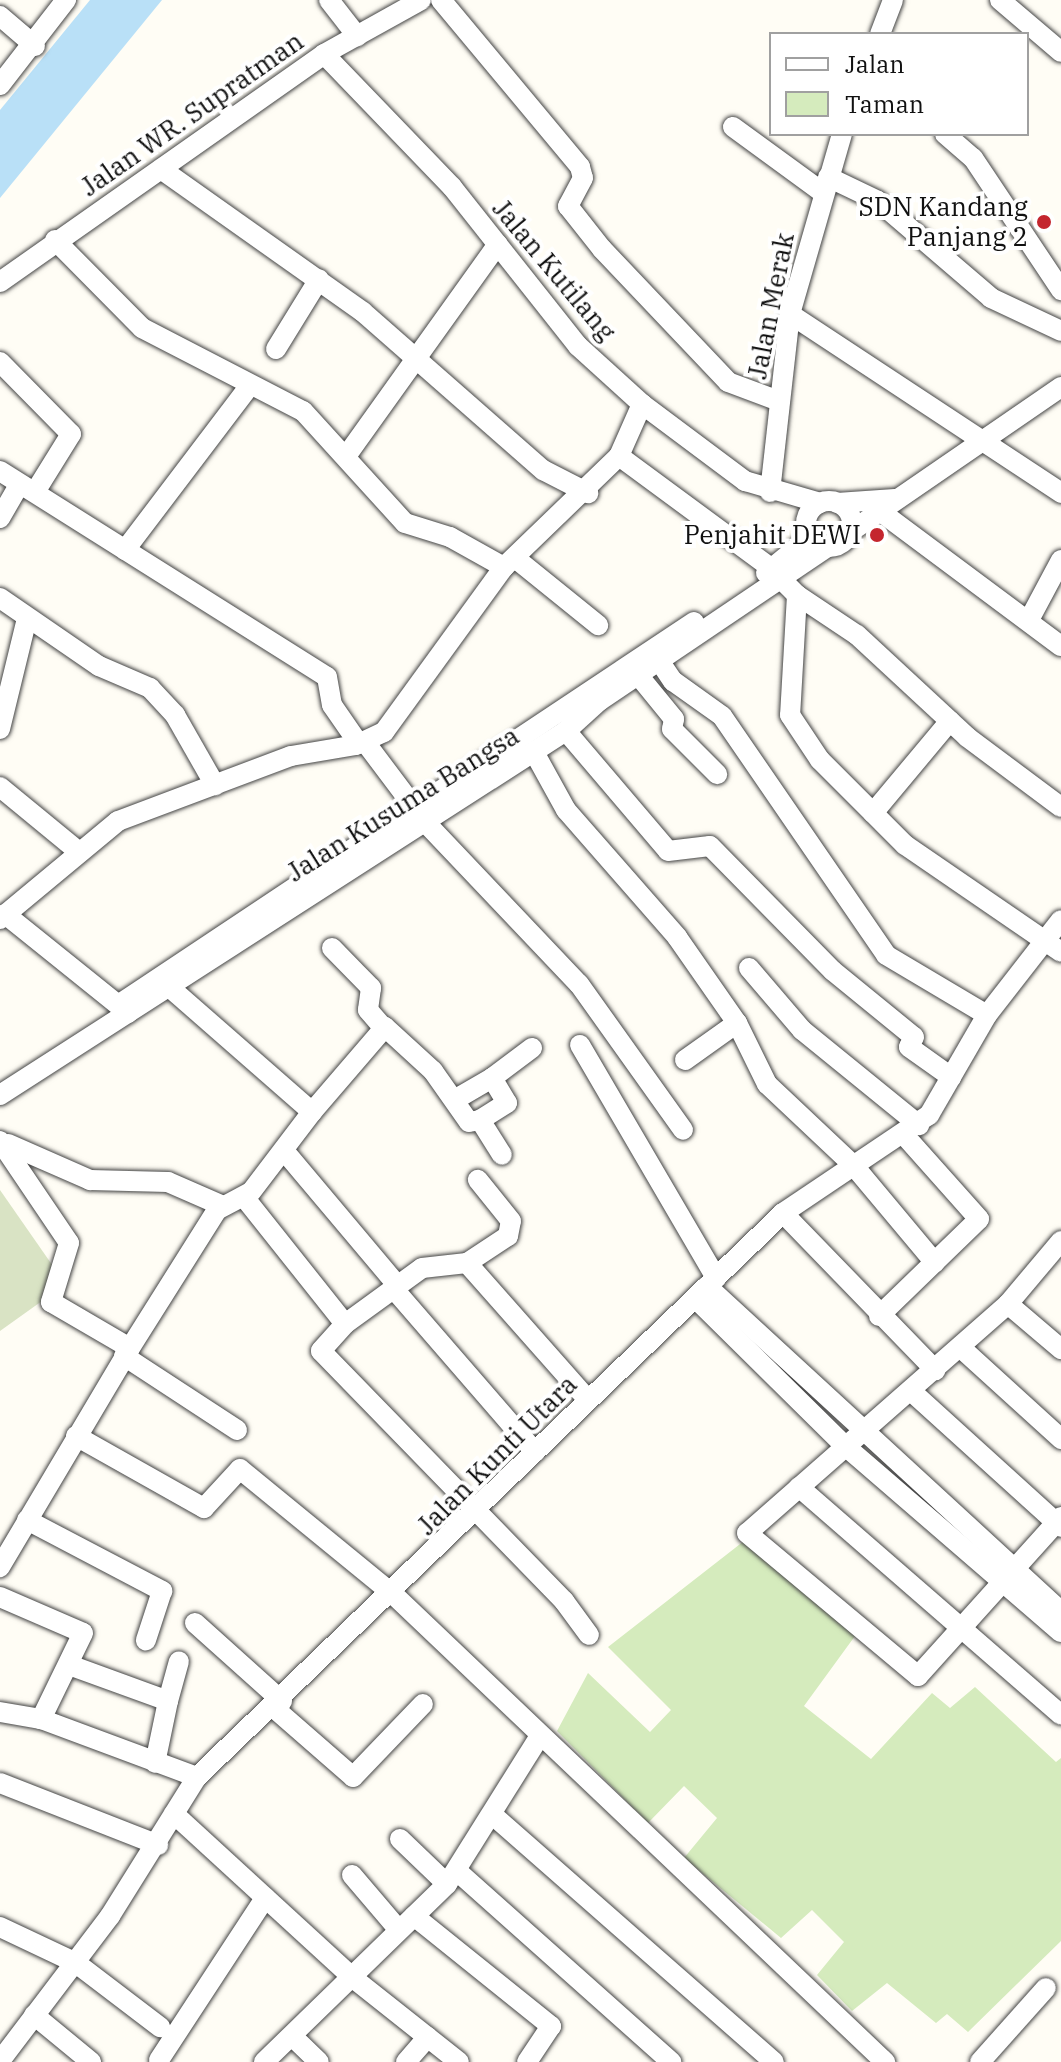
<!DOCTYPE html>
<style>
body{margin:0}
#map{position:relative;width:1061px;height:2062px;overflow:hidden;background:#fffdf5;font-family:"IBM Plex Serif",serif}
div>[style]{position:absolute}
.green>*{inset:0;background:#d5ebbd}
.cemetery>*{inset:0;background:#d9e3c4}
.water>*{inset:0;background:#b9e0f7}
.roads{filter:drop-shadow(0 0 2px #444) drop-shadow(0 0 2px #444)}
.minor>*{height:20px;margin:-10px;padding:0 10px;transform-origin:10px;border-radius:10px;background:#fff}
.minor>.ring{margin:-10px;padding:0;box-sizing:content-box;background:none;border:20px solid #fff;border-radius:50%}
.dots>*{width:22px;height:22px;translate:-50% -50%;box-sizing:border-box;border:4px solid #fff;border-radius:50%}
span{translate:-50% -50%;white-space:nowrap;text-align:center;line-height:1.15;-webkit-text-stroke:8px #fff;paint-order:stroke}
.street-label{font-size:26px;color:#111}
.poi-label{font-size:26px;color:#111}
.right{translate:-100% -50%;text-align:right}
.legend{position:absolute;left:769px;top:32px;width:260px;height:104px;box-sizing:border-box;background:#fff;border:2px solid #a0a0a0;margin:0;padding:10px 14px;list-style:none;font-size:24px;color:#111}
.legend li{display:flex;align-items:center;gap:16px;height:40px}
.legend b{width:40px;border:2px solid #a0a0a0}
</style>
<div id="map">
<div class="green">
<div style="clip-path:polygon(744px 1541px,855px 1636px,804px 1706px,871px 1759px,932px 1693px,950px 1708px,975px 1687px,1056px 1762px,1061px 1758px,1061px 1941px,968px 2032px,947px 2014px,936px 2023px,887px 1983px,852px 2011px,817px 1975px,844px 1942px,812px 1910px,781px 1938px,684px 1858px,717px 1818px,684px 1786px,648px 1823px,557px 1731px,588px 1673px,650px 1732px,671px 1710px,608px 1647px)"></div>
</div>
<div class="cemetery">
<div style="clip-path:polygon(0 1190px,55px 1269px,49px 1296px,0 1331px)"></div>
</div>
<div class="water">
<div style="clip-path:polygon(90px 0,162px 0,0 198px,0 110px)"></div>
</div>
<div class="roads">
<div class="minor">
<div style="left:329px;top:0;width:46px;rotate:52.1deg"></div>
<div style="left:441px;top:0;width:217px;rotate:50.2deg"></div>
<div style="left:580px;top:167px;width:11px;rotate:75deg"></div>
<div style="left:583px;top:178px;width:32px;rotate:118deg"></div>
<div style="left:568px;top:206px;width:55px;rotate:51.7deg"></div>
<div style="left:602px;top:249px;width:183px;rotate:46.5deg"></div>
<div style="left:728px;top:382px;width:54px;rotate:20.4deg"></div>
<div style="left:1000px;top:0;width:80px;rotate:40.4deg"></div>
<div style="left:0;top:16px;width:46px;rotate:40.6deg"></div>
<div style="left:880px;top:34px;width:36px;rotate:-69deg"></div>
<div style="left:324px;top:54px;width:185px;rotate:46.1deg"></div>
<div style="left:452px;top:187px;width:203px;rotate:51.6deg"></div>
<div style="left:578px;top:346px;width:86px;rotate:42.2deg"></div>
<div style="left:642px;top:404px;width:129px;rotate:36.8deg"></div>
<div style="left:745px;top:481px;width:78px;rotate:16.3deg"></div>
<div style="left:0;top:85px;width:108px;rotate:-52.2deg"></div>
<div style="left:733px;top:127px;width:110px;rotate:36.1deg"></div>
<div style="left:945px;top:134px;width:37px;rotate:41deg"></div>
<div style="left:973px;top:158px;width:159px;rotate:56.3deg"></div>
<div style="left:161px;top:169px;width:247px;rotate:35.3deg"></div>
<div style="left:363px;top:312px;width:240px;rotate:41.3deg"></div>
<div style="left:543px;top:470px;width:51px;rotate:27.1deg"></div>
<div style="left:828px;top:177px;width:55px;rotate:25.6deg"></div>
<div style="left:878px;top:201px;width:149px;rotate:40.6deg"></div>
<div style="left:991px;top:298px;width:77px;rotate:25.2deg"></div>
<div style="left:55px;top:240px;width:124px;rotate:45.3deg"></div>
<div style="left:142px;top:328px;width:181px;rotate:27.3deg"></div>
<div style="left:303px;top:411px;width:151px;rotate:47.7deg"></div>
<div style="left:405px;top:523px;width:47px;rotate:17.3deg"></div>
<div style="left:450px;top:537px;width:62px;rotate:29.1deg"></div>
<div style="left:0;top:282px;width:396px;rotate:-35.1deg"></div>
<div style="left:324px;top:54px;width:111px;rotate:-29.1deg"></div>
<div style="left:790px;top:314px;width:325px;rotate:33.4deg"></div>
<div style="left:276px;top:349px;width:82px;rotate:-58.4deg"></div>
<div style="left:0;top:362px;width:101px;rotate:45.4deg"></div>
<div style="left:71px;top:434px;width:68px;rotate:121.8deg"></div>
<div style="left:347px;top:455px;width:259px;rotate:-54.4deg"></div>
<div style="left:619px;top:456px;width:190px;rotate:36.4deg"></div>
<div style="left:0;top:471px;width:386px;rotate:32.2deg"></div>
<div style="left:327px;top:677px;width:28px;rotate:80deg"></div>
<div style="left:332px;top:705px;width:47px;rotate:55.3deg"></div>
<div style="left:770px;top:492px;width:179px;rotate:-83.6deg"></div>
<div style="left:790px;top:314px;width:187px;rotate:-73.9deg"></div>
<div class="ring" style="left:806px;top:501px;width:26px;height:26px"></div>
<div style="left:837px;top:503px;width:58px;rotate:-3.9deg"></div>
<div style="left:881px;top:512px;width:224px;rotate:36.7deg"></div>
<div style="left:0;top:518px;width:39px;rotate:-60deg"></div>
<div style="left:850px;top:532px;width:256px;rotate:-34.5deg"></div>
<div style="left:125px;top:550px;width:203px;rotate:-52.8deg"></div>
<div style="left:515px;top:558px;width:107px;rotate:38.9deg"></div>
<div style="left:766px;top:573px;width:57px;rotate:-39.3deg"></div>
<div style="left:781px;top:579px;width:23px;rotate:45deg"></div>
<div style="left:797px;top:595px;width:120px;rotate:93.3deg"></div>
<div style="left:790px;top:715px;width:54px;rotate:56.3deg"></div>
<div style="left:820px;top:760px;width:120px;rotate:45deg"></div>
<div style="left:905px;top:845px;width:189px;rotate:34.4deg"></div>
<div style="left:797px;top:595px;width:72px;rotate:33.7deg"></div>
<div style="left:857px;top:635px;width:150px;rotate:42.8deg"></div>
<div style="left:967px;top:737px;width:117px;rotate:36.7deg"></div>
<div style="left:0;top:598px;width:120px;rotate:34.5deg"></div>
<div style="left:99px;top:666px;width:56px;rotate:23.3deg"></div>
<div style="left:150px;top:688px;width:37px;rotate:47deg"></div>
<div style="left:175px;top:715px;width:81px;rotate:60.3deg"></div>
<div style="left:1029px;top:620px;width:68px;rotate:-61.9deg"></div>
<div style="left:660px;top:662px;width:23px;rotate:56deg"></div>
<div style="left:673px;top:681px;width:60px;rotate:35.5deg"></div>
<div style="left:722px;top:716px;width:290px;rotate:55.5deg"></div>
<div style="left:886px;top:955px;width:117px;rotate:30.7deg"></div>
<div style="left:638px;top:675px;width:57px;rotate:50.7deg"></div>
<div style="left:674px;top:719px;width:10px;rotate:101deg"></div>
<div style="left:672px;top:729px;width:64px;rotate:45deg"></div>
<div style="left:0;top:729px;width:114px;rotate:-76.3deg"></div>
<div style="left:566px;top:731px;width:157px;rotate:49.6deg"></div>
<div style="left:668px;top:851px;width:42px;rotate:-6.8deg"></div>
<div style="left:710px;top:846px;width:175px;rotate:45.5deg"></div>
<div style="left:833px;top:971px;width:104px;rotate:39.2deg"></div>
<div style="left:914px;top:1037px;width:11px;rotate:117deg"></div>
<div style="left:909px;top:1047px;width:52px;rotate:35.5deg"></div>
<div style="left:365px;top:742px;width:101px;rotate:53deg"></div>
<div style="left:426px;top:823px;width:222px;rotate:46.5deg"></div>
<div style="left:579px;top:984px;width:179px;rotate:54.5deg"></div>
<div style="left:534px;top:752px;width:66px;rotate:61.1deg"></div>
<div style="left:566px;top:810px;width:169px;rotate:48.8deg"></div>
<div style="left:677px;top:937px;width:105px;rotate:55.1deg"></div>
<div style="left:737px;top:1023px;width:68px;rotate:63.8deg"></div>
<div style="left:767px;top:1084px;width:120px;rotate:43.3deg"></div>
<div style="left:854px;top:1166px;width:126px;rotate:50.1deg"></div>
<div style="left:0;top:787px;width:101px;rotate:39.4deg"></div>
<div style="left:873px;top:813px;width:120px;rotate:-50.1deg"></div>
<div style="left:5px;top:914px;width:158px;rotate:38.8deg"></div>
<div style="left:0;top:919px;width:153px;rotate:-39.7deg"></div>
<div style="left:118px;top:821px;width:185px;rotate:-20.6deg"></div>
<div style="left:291px;top:756px;width:66px;rotate:-9.6deg"></div>
<div style="left:356px;top:745px;width:31px;rotate:-25deg"></div>
<div style="left:384px;top:732px;width:204px;rotate:-54deg"></div>
<div style="left:504px;top:567px;width:160px;rotate:-44deg"></div>
<div style="left:619px;top:456px;width:57px;rotate:-66.1deg"></div>
<div style="left:332px;top:948px;width:56px;rotate:45.7deg"></div>
<div style="left:371px;top:988px;width:22px;rotate:98deg"></div>
<div style="left:368px;top:1010px;width:23px;rotate:49deg"></div>
<div style="left:749px;top:968px;width:82px;rotate:49.5deg"></div>
<div style="left:802px;top:1030px;width:151px;rotate:39.1deg"></div>
<div style="left:121px;top:1003px;width:688px;rotate:-33.62deg"></div>
<div style="left:580px;top:1045px;width:270px;rotate:59.7deg"></div>
<div style="left:685px;top:1060px;width:64px;rotate:-35.4deg"></div>
<div style="left:492px;top:1078px;width:50px;rotate:-36.9deg"></div>
<div style="left:0;top:1095px;width:673px;rotate:-32.75deg"></div>
<div style="left:566px;top:731px;width:45px;rotate:-42.3deg"></div>
<div style="left:599px;top:701px;width:275px;rotate:-34deg"></div>
<div style="left:456px;top:1099px;width:42px;rotate:-30.3deg"></div>
<div style="left:492px;top:1078px;width:29px;rotate:59deg"></div>
<div style="left:507px;top:1103px;width:32px;rotate:148deg"></div>
<div style="left:312px;top:1112px;width:112px;rotate:-49.3deg"></div>
<div style="left:385px;top:1027px;width:65px;rotate:42.5deg"></div>
<div style="left:433px;top:1071px;width:62px;rotate:54.8deg"></div>
<div style="left:469px;top:1122px;width:11px;rotate:-10deg"></div>
<div style="left:480px;top:1120px;width:41px;rotate:57.8deg"></div>
<div style="left:0;top:1141px;width:123px;rotate:55.9deg"></div>
<div style="left:69px;top:1243px;width:62px;rotate:107deg"></div>
<div style="left:51px;top:1302px;width:91px;rotate:30.2deg"></div>
<div style="left:130px;top:1348px;width:255px;rotate:120.7deg"></div>
<div style="left:8px;top:1144px;width:90px;rotate:23.7deg"></div>
<div style="left:90px;top:1180px;width:78px;rotate:1.5deg"></div>
<div style="left:168px;top:1182px;width:60px;rotate:23.6deg"></div>
<div style="left:286px;top:1153px;width:172px;rotate:49.9deg"></div>
<div style="left:244px;top:1197px;width:162px;rotate:51.5deg"></div>
<div style="left:345px;top:1324px;width:95px;rotate:-36deg"></div>
<div style="left:422px;top:1268px;width:45px;rotate:-6.3deg"></div>
<div style="left:467px;top:1263px;width:49px;rotate:-33.4deg"></div>
<div style="left:508px;top:1236px;width:15px;rotate:-79deg"></div>
<div style="left:511px;top:1221px;width:53px;rotate:-128.8deg"></div>
<div style="left:783px;top:1213px;width:219px;rotate:45.9deg"></div>
<div style="left:1061px;top:1241px;width:82px;rotate:130.1deg"></div>
<div style="left:1008px;top:1304px;width:347px;rotate:138.7deg"></div>
<div style="left:747px;top:1533px;width:223px;rotate:39.9deg"></div>
<div style="left:918px;top:1676px;width:214px;rotate:-48deg"></div>
<div style="left:467px;top:1263px;width:183px;rotate:48.5deg"></div>
<div style="left:707px;top:1286px;width:481px;rotate:42.6deg"></div>
<div style="left:393px;top:1288px;width:217px;rotate:49.1deg"></div>
<div style="left:696px;top:1299px;width:208px;rotate:44.6deg"></div>
<div style="left:844px;top:1445px;width:286px;rotate:40.8deg"></div>
<div style="left:1008px;top:1304px;width:70px;rotate:40.3deg"></div>
<div style="left:879px;top:1316px;width:139px;rotate:-44.1deg"></div>
<div style="left:979px;top:1219px;width:111px;rotate:-131.7deg"></div>
<div style="left:345px;top:1324px;width:36px;rotate:132deg"></div>
<div style="left:321px;top:1351px;width:349px;rotate:45.8deg"></div>
<div style="left:564px;top:1601px;width:42px;rotate:53.7deg"></div>
<div style="left:960px;top:1347px;width:137px;rotate:42.3deg"></div>
<div style="left:130px;top:1348px;width:163px;rotate:-57.8deg"></div>
<div style="left:217px;top:1210px;width:38px;rotate:-28deg"></div>
<div style="left:251px;top:1192px;width:101px;rotate:-52.7deg"></div>
<div style="left:312px;top:1112px;width:190px;rotate:-138.8deg"></div>
<div style="left:124px;top:1356px;width:135px;rotate:33.2deg"></div>
<div style="left:911px;top:1391px;width:202px;rotate:42.2deg"></div>
<div style="left:76px;top:1436px;width:147px;rotate:29.4deg"></div>
<div style="left:204px;top:1508px;width:53px;rotate:-47.3deg"></div>
<div style="left:240px;top:1469px;width:199px;rotate:39.3deg"></div>
<div style="left:394px;top:1595px;width:678px;rotate:43.56deg"></div>
<div style="left:799px;top:1487px;width:347px;rotate:41deg"></div>
<div style="left:27px;top:1520px;width:153px;rotate:27.7deg"></div>
<div style="left:162px;top:1591px;width:52px;rotate:108.1deg"></div>
<div style="left:0;top:1597px;width:90px;rotate:23.4deg"></div>
<div style="left:83px;top:1633px;width:96px;rotate:116deg"></div>
<div style="left:195px;top:1623px;width:117px;rotate:41.9deg"></div>
<div style="left:72px;top:1666px;width:102px;rotate:20deg"></div>
<div style="left:168px;top:1701px;width:63px;rotate:101.8deg"></div>
<div style="left:168px;top:1701px;width:41px;rotate:-74.6deg"></div>
<div style="left:274px;top:1708px;width:105px;rotate:41.1deg"></div>
<div style="left:353px;top:1777px;width:101px;rotate:-46.2deg"></div>
<div style="left:0;top:1712px;width:42px;rotate:9.7deg"></div>
<div style="left:41px;top:1719px;width:166px;rotate:20.4deg"></div>
<div style="left:0;top:1783px;width:170px;rotate:21.4deg"></div>
<div style="left:174px;top:1814px;width:243px;rotate:42.5deg"></div>
<div style="left:353px;top:1978px;width:135px;rotate:38.4deg"></div>
<div style="left:495px;top:1817px;width:371px;rotate:41.3deg"></div>
<div style="left:400px;top:1839px;width:65px;rotate:43.8deg"></div>
<div style="left:457px;top:1871px;width:287px;rotate:41.7deg"></div>
<div style="left:352px;top:1875px;width:71px;rotate:49.6deg"></div>
<div style="left:414px;top:1916px;width:176px;rotate:38.8deg"></div>
<div style="left:551px;top:2026px;width:43px;rotate:123.7deg"></div>
<div style="left:0;top:1927px;width:84px;rotate:25.3deg"></div>
<div style="left:76px;top:1963px;width:106px;rotate:37.3deg"></div>
<div style="left:34px;top:2015px;width:74px;rotate:39.5deg"></div>
<div style="left:292px;top:2036px;width:37px;rotate:44deg"></div>
<div style="left:159px;top:2060px;width:194px;rotate:-56.8deg"></div>
<div style="left:0;top:2061px;width:182px;rotate:-52.8deg"></div>
<div style="left:110px;top:1916px;width:164px;rotate:-58deg"></div>
<div style="left:197px;top:1777px;width:813px;rotate:-43.9deg"></div>
<div style="left:783px;top:1213px;width:176px;rotate:-33.9deg"></div>
<div style="left:929px;top:1115px;width:116px;rotate:-59.9deg"></div>
<div style="left:987px;top:1015px;width:120px;rotate:-52.1deg"></div>
<div style="left:264px;top:2062px;width:255px;rotate:-44.2deg"></div>
<div style="left:447px;top:1884px;width:175px;rotate:-57.9deg"></div>
<div style="left:406px;top:2062px;width:33px;rotate:-49deg"></div>
<div style="left:980px;top:2062px;width:99px;rotate:-48.3deg"></div>
</div>
</div>
<div class="dots">
<div style="left:1044px;top:222px;background:#c4262e"></div>
<div style="left:877px;top:535px;background:#c4262e"></div>
</div>
<div class="street-label">
<span style="left:192px;top:114px;rotate:-35deg">Jalan WR. Supratman</span>
<span style="left:554px;top:270px;rotate:50deg">Jalan Kutilang</span>
<span style="left:771px;top:306px;rotate:-79deg">Jalan Merak</span>
<span style="left:403px;top:804px;rotate:-32deg">Jalan Kusuma Bangsa</span>
<span style="left:497px;top:1455px;rotate:-45deg">Jalan Kunti Utara</span>
</div>
<div class="poi-label">
<span class="right" style="left:1028px;top:222px">SDN Kandang<br>Panjang 2</span>
<span class="right" style="left:861px;top:535px">Penjahit DEWI</span>
</div>
<ul class="legend">
<li><b style="height:10px;background:#fff"></b>Jalan</li>
<li><b style="height:22px;background:#d5ebbd"></b>Taman</li>
</ul>
</div>
